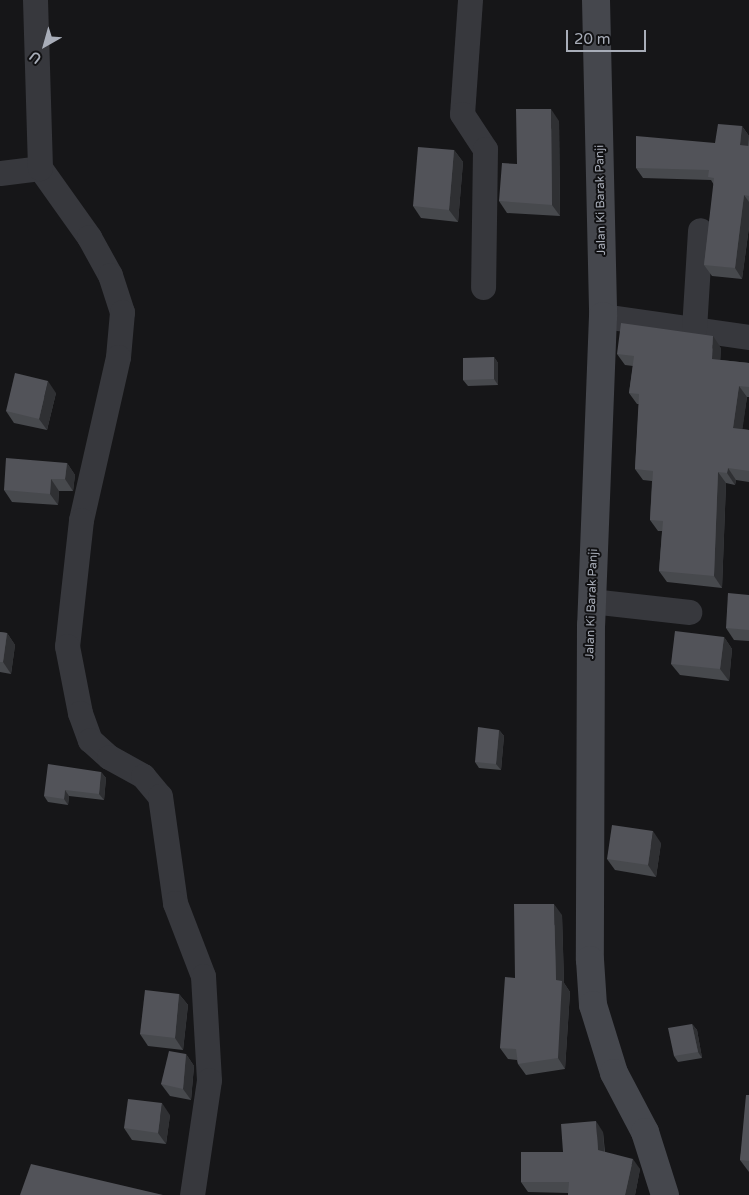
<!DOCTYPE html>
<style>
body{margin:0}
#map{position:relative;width:749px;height:1195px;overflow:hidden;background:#161618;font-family:"Varela Round",sans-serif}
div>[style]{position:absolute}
.street>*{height:25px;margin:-12.5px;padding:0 12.5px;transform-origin:12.5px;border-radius:12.5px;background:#37383d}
.secondary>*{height:28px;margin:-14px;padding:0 14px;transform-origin:14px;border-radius:14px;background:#45474d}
.wall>*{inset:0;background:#47494d}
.shaded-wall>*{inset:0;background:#2f3033}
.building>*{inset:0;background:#525359}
span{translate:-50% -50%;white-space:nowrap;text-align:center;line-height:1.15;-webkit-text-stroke:4px #111113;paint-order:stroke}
.street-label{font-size:12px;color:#a8adb8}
.north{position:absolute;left:20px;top:20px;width:50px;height:50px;-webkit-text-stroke:4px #111113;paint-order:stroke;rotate:218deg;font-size:14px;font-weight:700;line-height:20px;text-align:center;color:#a8adb8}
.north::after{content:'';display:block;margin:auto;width:18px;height:22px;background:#a8adb8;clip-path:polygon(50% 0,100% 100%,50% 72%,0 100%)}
.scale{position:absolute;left:566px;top:30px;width:80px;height:22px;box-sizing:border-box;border:2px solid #a8adb8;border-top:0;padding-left:6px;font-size:15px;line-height:18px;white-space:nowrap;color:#a8adb8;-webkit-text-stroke:4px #111113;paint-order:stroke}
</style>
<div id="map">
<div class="street">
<div style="left:470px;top:0;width:114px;rotate:94deg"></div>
<div style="left:462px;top:114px;width:42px;rotate:56.7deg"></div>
<div style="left:485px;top:149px;width:138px;rotate:90.8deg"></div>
<div style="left:40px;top:168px;width:85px;rotate:54.6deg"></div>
<div style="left:89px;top:237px;width:43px;rotate:61.1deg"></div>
<div style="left:110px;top:275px;width:39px;rotate:72deg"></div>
<div style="left:122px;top:312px;width:45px;rotate:95.1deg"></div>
<div style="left:118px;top:357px;width:167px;rotate:102.8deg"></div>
<div style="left:81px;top:520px;width:127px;rotate:96.3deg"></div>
<div style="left:67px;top:646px;width:68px;rotate:79deg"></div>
<div style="left:80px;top:713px;width:29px;rotate:70deg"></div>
<div style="left:90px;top:740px;width:25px;rotate:42deg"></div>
<div style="left:109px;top:757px;width:39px;rotate:29deg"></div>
<div style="left:143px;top:776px;width:26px;rotate:50deg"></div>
<div style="left:160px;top:796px;width:108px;rotate:82deg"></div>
<div style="left:175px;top:903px;width:78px;rotate:69deg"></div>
<div style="left:203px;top:976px;width:104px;rotate:86.7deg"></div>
<div style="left:209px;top:1080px;width:116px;rotate:98.4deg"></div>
<div style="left:0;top:173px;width:40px;rotate:-7.1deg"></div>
<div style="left:40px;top:168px;width:168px;rotate:-91.7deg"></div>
<div style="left:603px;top:316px;width:148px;rotate:8.2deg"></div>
<div style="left:694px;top:329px;width:99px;rotate:-86.5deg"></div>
<div style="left:591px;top:601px;width:99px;rotate:6.4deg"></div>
</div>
<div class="secondary">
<div style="left:596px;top:0;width:316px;rotate:88.7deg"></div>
<div style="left:603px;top:316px;width:309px;rotate:92.2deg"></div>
<div style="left:591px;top:625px;width:335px;rotate:90.2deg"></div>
<div style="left:590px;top:960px;width:45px;rotate:86.2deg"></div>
<div style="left:593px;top:1005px;width:71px;rotate:72.8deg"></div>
<div style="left:614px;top:1073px;width:67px;rotate:62.3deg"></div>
<div style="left:645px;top:1132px;width:66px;rotate:72.4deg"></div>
</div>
<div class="wall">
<div style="clip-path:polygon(559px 121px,560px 216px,507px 213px,499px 201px,517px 164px)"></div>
<div style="clip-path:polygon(742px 126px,749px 136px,749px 227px,742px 279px,712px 276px,704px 265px,714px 185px,711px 180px,643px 178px,636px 168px,715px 143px)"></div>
<div style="clip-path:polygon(454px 150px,463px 162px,458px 222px,421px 218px,413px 206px)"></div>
<div style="clip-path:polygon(721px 348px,720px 360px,749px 363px,749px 397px,747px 397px,742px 429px,749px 430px,749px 482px,736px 480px,735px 485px,726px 483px,722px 588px,667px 582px,659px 571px,662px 531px,658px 531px,650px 520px,652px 481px,643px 480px,635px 469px,639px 404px,637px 404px,629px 393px,633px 366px,625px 365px,617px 354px)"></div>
<div style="clip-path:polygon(494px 357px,498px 363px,498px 385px,468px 386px,463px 380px)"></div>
<div style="clip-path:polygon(56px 393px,47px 430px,14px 423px,6px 411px)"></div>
<div style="clip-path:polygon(67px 463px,75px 475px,73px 491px,59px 491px,58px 505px,12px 502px,4px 490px)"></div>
<div style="clip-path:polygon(749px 595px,749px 641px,734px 640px,726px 628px)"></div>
<div style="clip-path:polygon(0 632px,7px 633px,15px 645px,11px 674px,0 672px)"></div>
<div style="clip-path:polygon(724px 637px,732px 649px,729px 681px,680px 675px,671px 664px)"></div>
<div style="clip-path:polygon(499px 730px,504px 736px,501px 770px,479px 768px,475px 762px)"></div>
<div style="clip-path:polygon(101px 772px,106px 778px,104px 800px,69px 796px,68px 805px,48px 802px,44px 796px)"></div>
<div style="clip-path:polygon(661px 843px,656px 877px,615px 870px,607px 859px)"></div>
<div style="clip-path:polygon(562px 915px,564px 983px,570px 992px,565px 1069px,526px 1075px,518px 1064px,517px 1060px,508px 1059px,500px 1048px,515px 978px)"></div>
<div style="clip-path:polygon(179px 994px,188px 1005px,183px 1050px,148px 1046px,140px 1034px)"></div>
<div style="clip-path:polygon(692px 1024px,697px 1030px,702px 1058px,678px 1062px,674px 1056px)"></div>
<div style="clip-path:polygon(186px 1054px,194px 1066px,191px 1100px,170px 1096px,161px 1084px)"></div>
<div style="clip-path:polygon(749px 1095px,749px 1172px,740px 1160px)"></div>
<div style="clip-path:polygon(170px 1115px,166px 1144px,132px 1140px,124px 1128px)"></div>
<div style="clip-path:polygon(603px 1132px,605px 1152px,640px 1169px,635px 1195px,568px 1195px,568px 1193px,528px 1192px,521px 1182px,563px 1152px)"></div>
</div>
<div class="shaded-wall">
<div style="clip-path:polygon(551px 109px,559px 121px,560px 216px,552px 205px)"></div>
<div style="clip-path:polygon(742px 126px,749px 136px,747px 156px,740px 145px)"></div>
<div style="clip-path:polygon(454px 150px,463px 162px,458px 222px,449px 210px)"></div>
<div style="clip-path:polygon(744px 195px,749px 202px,749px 227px,742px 279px,735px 268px)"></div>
<div style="clip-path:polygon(713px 336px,721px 348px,720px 371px,712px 359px)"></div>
<div style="clip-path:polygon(494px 357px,498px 363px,498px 385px,494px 379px)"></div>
<div style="clip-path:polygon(48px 381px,56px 393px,47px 430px,39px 419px)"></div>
<div style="clip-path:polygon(739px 386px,747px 397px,741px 440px,733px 428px)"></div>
<div style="clip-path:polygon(67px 463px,75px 475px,73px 491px,65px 479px)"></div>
<div style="clip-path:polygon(728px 468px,736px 480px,735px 485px,727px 473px)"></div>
<div style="clip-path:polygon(718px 472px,726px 483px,722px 588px,714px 576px)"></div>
<div style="clip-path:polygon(51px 479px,59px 491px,58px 505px,50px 494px)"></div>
<div style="clip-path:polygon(7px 633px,15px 645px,11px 674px,3px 662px)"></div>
<div style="clip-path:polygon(724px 637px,732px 649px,729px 681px,720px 669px)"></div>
<div style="clip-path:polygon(499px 730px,504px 736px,501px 770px,496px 764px)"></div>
<div style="clip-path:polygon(101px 772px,106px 778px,104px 800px,99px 794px)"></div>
<div style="clip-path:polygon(65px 790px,69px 796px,68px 805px,64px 799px)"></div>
<div style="clip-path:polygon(653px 831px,661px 843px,656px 877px,648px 865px)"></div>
<div style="clip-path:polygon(554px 904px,562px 915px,564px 983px,570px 992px,565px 1069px,558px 1058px)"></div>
<div style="clip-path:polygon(179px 994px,188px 1005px,183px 1050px,175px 1038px)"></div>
<div style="clip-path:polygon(692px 1024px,697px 1030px,702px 1058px,698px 1052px)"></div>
<div style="clip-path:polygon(186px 1054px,194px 1066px,191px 1100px,183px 1089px)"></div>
<div style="clip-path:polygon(162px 1103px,170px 1115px,166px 1144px,158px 1133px)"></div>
<div style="clip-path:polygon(596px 1121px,603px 1132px,605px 1161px,598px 1150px)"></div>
<div style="clip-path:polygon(633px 1159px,640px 1169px,635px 1195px,625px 1195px)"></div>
</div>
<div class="building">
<div style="clip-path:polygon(516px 109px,551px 109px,552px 205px,499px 201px,502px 163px,517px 164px)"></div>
<div style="clip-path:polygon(718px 124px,742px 126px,740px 145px,749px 146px,749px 196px,744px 195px,735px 268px,704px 265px,714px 178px,708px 177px,709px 170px,636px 168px,636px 136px,715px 143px)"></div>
<div style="clip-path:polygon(418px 147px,454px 150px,449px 210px,413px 206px)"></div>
<div style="clip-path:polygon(621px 323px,713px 336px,712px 359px,749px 363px,749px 387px,739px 386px,733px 428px,749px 430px,749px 471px,728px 468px,727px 473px,718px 472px,714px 576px,659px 571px,663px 521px,650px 520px,653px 471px,635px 469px,639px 394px,629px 393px,634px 356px,617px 354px)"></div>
<div style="clip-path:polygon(494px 357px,494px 379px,463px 380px,463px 358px)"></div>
<div style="clip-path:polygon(15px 373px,48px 381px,39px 419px,6px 411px)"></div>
<div style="clip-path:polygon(6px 458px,67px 463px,65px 479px,51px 479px,50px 494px,4px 490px)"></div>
<div style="clip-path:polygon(728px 593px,749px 595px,749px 630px,726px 628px)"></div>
<div style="clip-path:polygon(675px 631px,724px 637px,720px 669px,671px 664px)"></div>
<div style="clip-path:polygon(0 632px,7px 633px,3px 662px,0 662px)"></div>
<div style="clip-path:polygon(478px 727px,499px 730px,496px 764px,475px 762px)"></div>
<div style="clip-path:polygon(48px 764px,101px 772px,99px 794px,65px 790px,64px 799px,44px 796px)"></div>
<div style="clip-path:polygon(612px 825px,653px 831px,648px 865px,607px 859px)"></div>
<div style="clip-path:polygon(514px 904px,554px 904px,556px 980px,562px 981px,558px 1058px,518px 1064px,516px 1049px,500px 1048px,505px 977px,515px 978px)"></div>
<div style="clip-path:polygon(145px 990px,179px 994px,175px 1038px,140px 1034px)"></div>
<div style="clip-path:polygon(692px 1024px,698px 1052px,674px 1056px,668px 1028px)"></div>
<div style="clip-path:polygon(169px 1051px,186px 1054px,183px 1089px,161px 1084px)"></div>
<div style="clip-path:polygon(746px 1095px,749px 1095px,749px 1161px,740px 1160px)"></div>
<div style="clip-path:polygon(128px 1099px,162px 1103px,158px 1133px,124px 1128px)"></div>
<div style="clip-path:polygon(596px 1121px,598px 1150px,633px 1159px,625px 1195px,568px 1195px,569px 1182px,521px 1182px,521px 1152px,563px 1152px,561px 1124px)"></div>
<div style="clip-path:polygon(31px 1164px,163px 1195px,20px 1195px)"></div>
</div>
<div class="street-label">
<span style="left:601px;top:200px;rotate:-91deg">Jalan Ki Barak Panji</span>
<span style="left:592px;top:604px;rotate:-88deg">Jalan Ki Barak Panji</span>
</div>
<div class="north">U</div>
<div class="scale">20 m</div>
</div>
